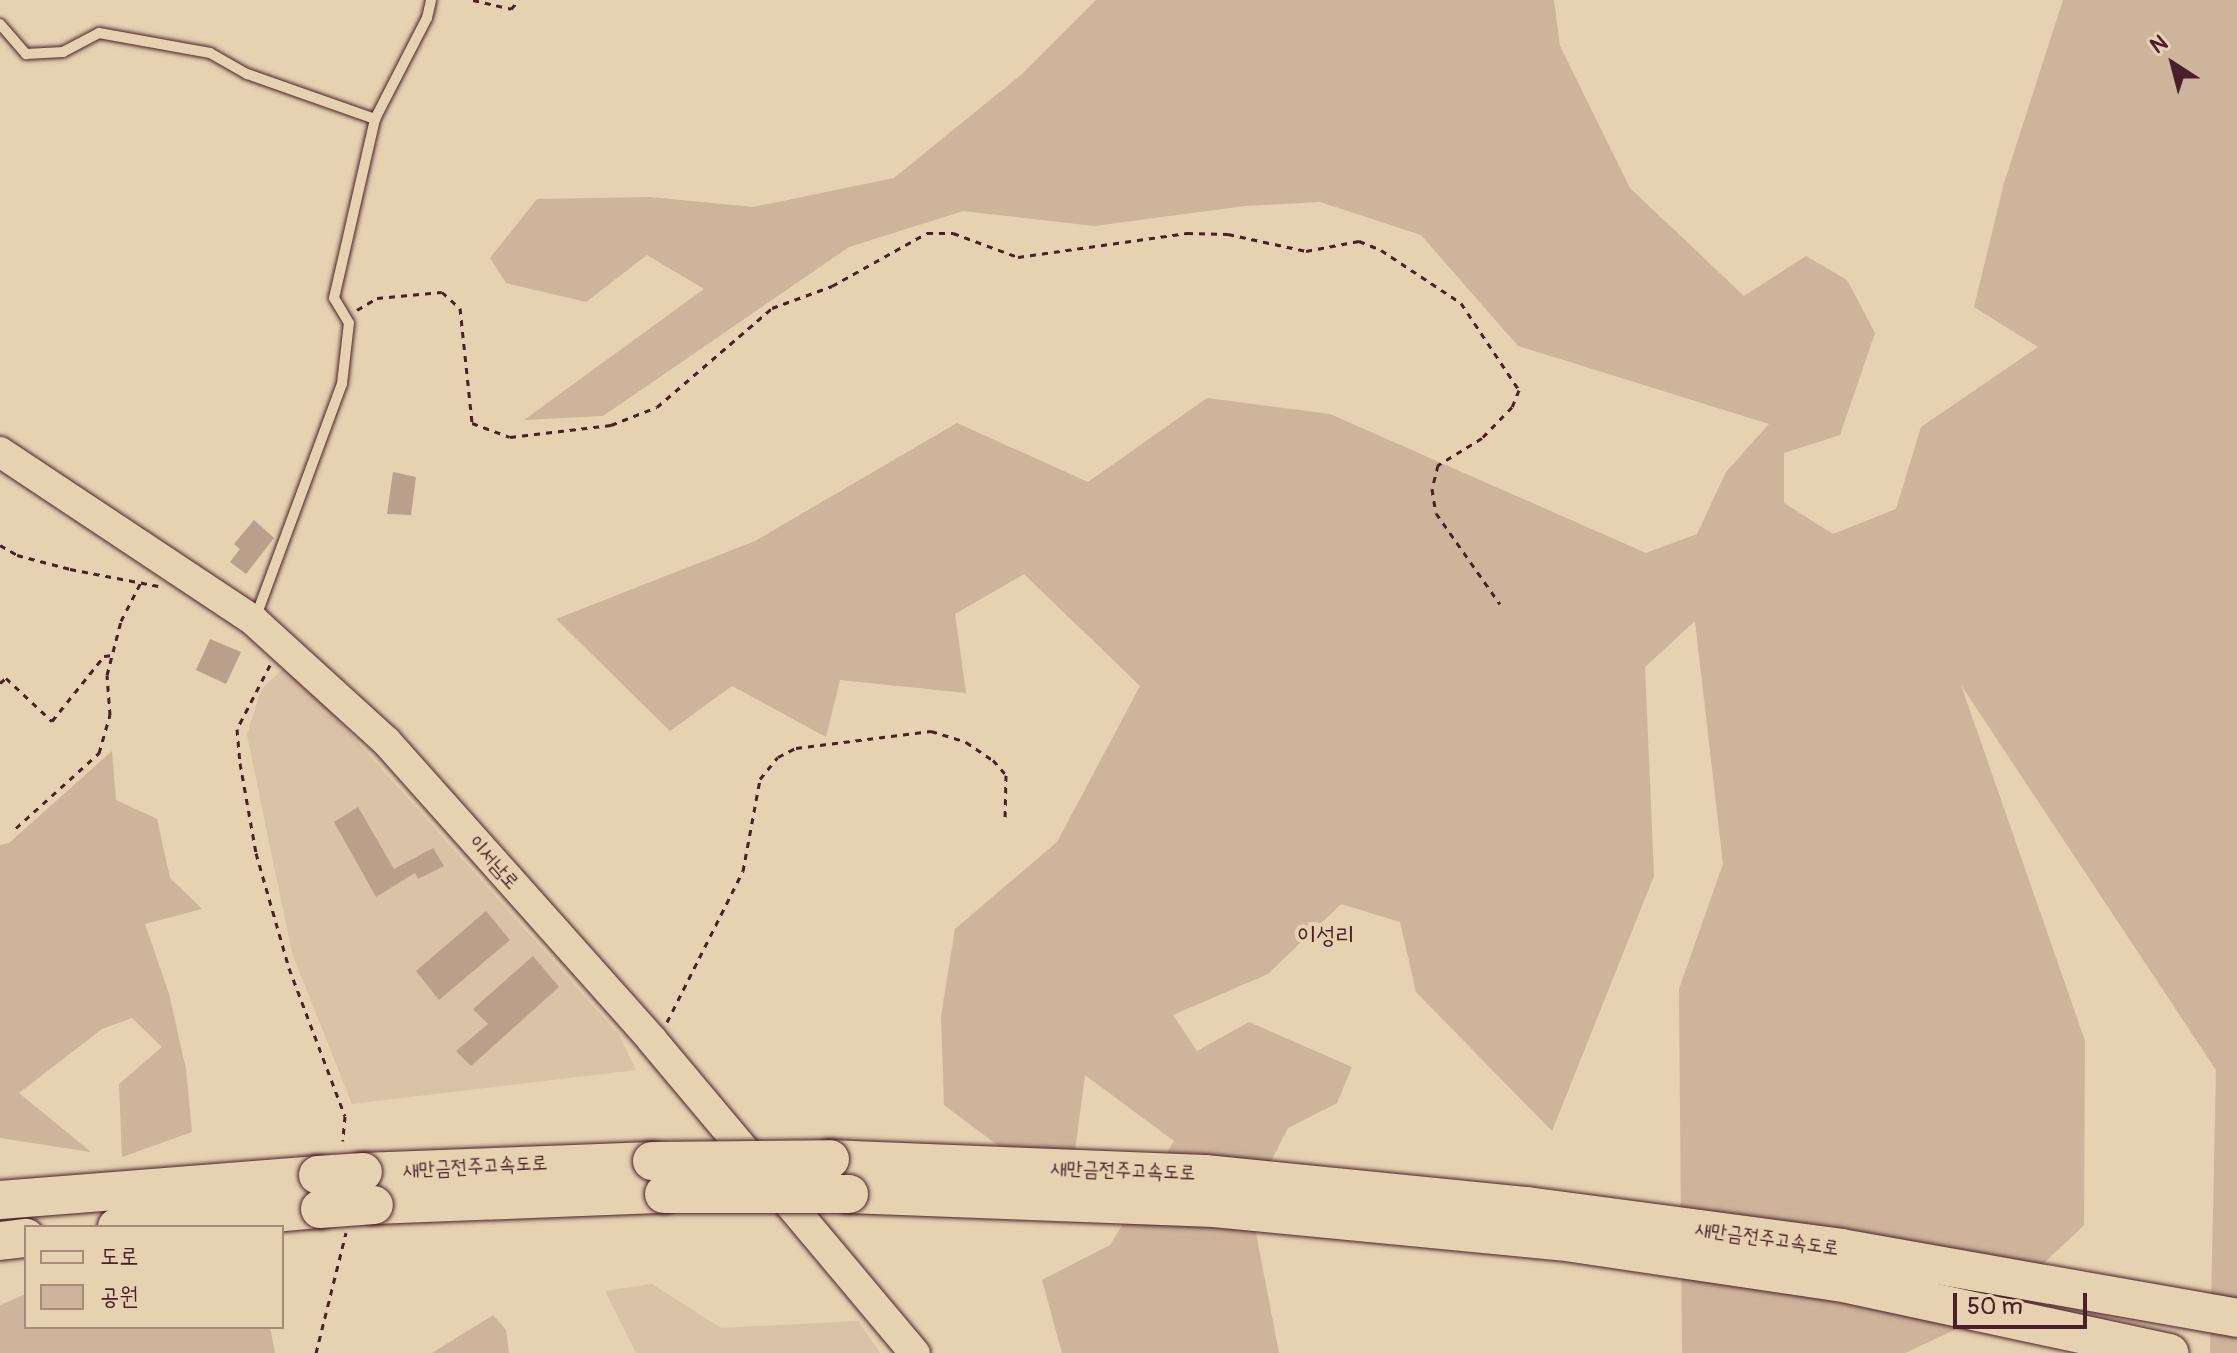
<!DOCTYPE html>
<meta charset="utf-8">
<style>
body{margin:0}
#map{position:relative;width:2237px;height:1353px;overflow:hidden;background:#e6d1b0;font-family:Pangolin,"Poor Story",sans-serif}
div>[style]{position:absolute}
.built>*{inset:0;background:#d9c2a5}
.green>*{inset:0;background:#cdb49a}
.building>*{inset:0;background:#ba9f8b}
.path>*{height:3px;margin-top:-1.5px;transform-origin:0;background:repeating-linear-gradient(90deg,#4a1f2b 0 6px,transparent 0 12px)}
.roads{filter:drop-shadow(0 0 2px #4a1f2b) drop-shadow(0 0 2px #4a1f2b)}
.service>*{height:10px;margin:-5px;padding:0 5px;transform-origin:5px;border-radius:5px;background:#e6d1b0}
.secondary>*{height:30px;margin:-15px;padding:0 15px;transform-origin:15px;border-radius:15px;background:#e6d1b0}
.motorway>*{height:38px;margin:-19px;padding:0 19px;transform-origin:19px;border-radius:19px;background:#e6d1b0}
.bridges{filter:drop-shadow(0 0 2px #4a1f2b) drop-shadow(0 0 2px #4a1f2b)}
.motorway-bridge>*{height:38px;margin:-19px;padding:0 19px;transform-origin:19px;border-radius:19px;background:#e6d1b0}
span{translate:-50% -50%;white-space:nowrap;text-align:center;line-height:1.15;-webkit-text-stroke:8px #e6d1b0;paint-order:stroke}
.street-label{font-size:20px;color:#4a1f2b}
.quarter-label{font-size:24px;color:#4a1f2b}
.legend{position:absolute;left:24px;top:1225px;width:260px;height:104px;box-sizing:border-box;background:#e6d1b0;border:2px solid #a88a7b;margin:0;padding:10px 14px;list-style:none;font-size:24px;color:#4a1f2b}
.legend li{display:flex;align-items:center;gap:16px;height:40px}
.legend b{width:40px;border:2px solid #a88a7b}
.north{position:absolute;left:2133px;top:24px;width:80px;height:80px;-webkit-text-stroke:6px #e6d1b0;paint-order:stroke;rotate:324deg;font-size:22px;font-weight:700;line-height:32px;text-align:center;color:#4a1f2b}
.north::after{content:'';display:block;margin:auto;width:28px;height:36px;background:#4a1f2b;clip-path:polygon(50% 0,100% 100%,50% 72%,0 100%)}
.scale{position:absolute;left:1953px;top:1293px;width:134px;height:36px;box-sizing:border-box;border:4px solid #4a1f2b;border-top:0;padding-left:10px;font-size:24px;line-height:28px;white-space:nowrap;color:#4a1f2b;-webkit-text-stroke:6px #e6d1b0;paint-order:stroke}
</style>
<div id="map">
<div class="built">
<div style="clip-path:polygon(288px 664px,619px 1035px,636px 1070px,352px 1104px,292px 953px,247px 735px,261px 690px)"></div>
<div style="clip-path:polygon(652px 1284px,721px 1328px,858px 1321px,880px 1353px,636px 1353px,605px 1291px)"></div>
</div>
<div class="green">
<div style="clip-path:polygon(1096px 0,1554px 0,1560px 46px,1630px 188px,1744px 296px,1806px 256px,1847px 280px,1875px 333px,1840px 435px,1784px 453px,1784px 503px,1833px 534px,1896px 509px,1921px 427px,2038px 347px,1974px 307px,2004px 183px,2063px 0,2237px 0,2237px 1353px,2210px 1353px,2216px 1070px,1961px 685px,2085px 1041px,2084px 1225px,1993px 1312px,1905px 1353px,1682px 1353px,1679px 989px,1723px 864px,1695px 621px,1645px 667px,1654px 876px,1552px 1131px,1416px 992px,1400px 922px,1341px 904px,1268px 974px,1173px 1015px,1197px 1051px,1249px 1022px,1352px 1067px,1337px 1103px,1288px 1128px,1250px 1202px,1279px 1353px,1062px 1353px,1042px 1280px,1110px 1245px,1174px 1141px,1085px 1075px,1073px 1166px,1012px 1156px,944px 1105px,941px 1016px,955px 929px,1057px 842px,1140px 686px,1024px 574px,955px 614px,966px 693px,840px 680px,826px 737px,732px 686px,670px 731px,556px 619px,755px 541px,957px 423px,1088px 482px,1207px 398px,1330px 414px,1646px 553px,1697px 534px,1726px 472px,1769px 424px,1518px 346px,1421px 235px,1320px 202px,1245px 206px,1094px 226px,963px 211px,849px 247px,603px 416px,524px 420px,704px 289px,647px 255px,586px 302px,506px 283px,490px 258px,537px 199px,650px 197px,753px 207px,894px 178px,1022px 74px)"></div>
<div style="clip-path:polygon(112px 751px,116px 800px,157px 819px,170px 878px,202px 909px,145px 924px,169px 994px,186px 1069px,192px 1132px,122px 1157px,119px 1084px,162px 1047px,132px 1018px,102px 1029px,19px 1093px,91px 1152px,0 1138px,0 845px,9px 843px)"></div>
<div style="clip-path:polygon(26px 1294px,26px 1327px,270px 1327px,275px 1353px,0 1353px,0 1305px)"></div>
<div style="clip-path:polygon(493px 1315px,506px 1330px,509px 1353px,432px 1353px)"></div>
</div>
<div class="building">
<div style="clip-path:polygon(393px 472px,416px 477px,411px 515px,387px 514px)"></div>
<div style="clip-path:polygon(254px 520px,274px 538px,246px 574px,230px 562px,240px 549px,234px 544px)"></div>
<div style="clip-path:polygon(210px 639px,241px 652px,226px 684px,196px 670px)"></div>
<div style="clip-path:polygon(358px 807px,394px 869px,433px 848px,444px 866px,418px 879px,415px 873px,376px 897px,334px 822px)"></div>
<div style="clip-path:polygon(486px 911px,510px 940px,439px 1000px,416px 971px)"></div>
<div style="clip-path:polygon(533px 956px,559px 987px,471px 1066px,456px 1051px,488px 1024px,473px 1009px)"></div>
</div>
<div class="path">
<div style="left:473px;top:0;width:39px;rotate:13deg"></div>
<div style="left:511px;top:9px;width:12px;rotate:-48deg"></div>
<div style="left:357px;top:310px;width:23px;rotate:-31deg"></div>
<div style="left:377px;top:298px;width:65px;rotate:-5.3deg"></div>
<div style="left:442px;top:292px;width:24px;rotate:42deg"></div>
<div style="left:460px;top:308px;width:116px;rotate:84deg"></div>
<div style="left:472px;top:423px;width:40px;rotate:20.2deg"></div>
<div style="left:510px;top:437px;width:102px;rotate:-6.8deg"></div>
<div style="left:611px;top:425px;width:49px;rotate:-21.4deg"></div>
<div style="left:657px;top:407px;width:152px;rotate:-40.7deg"></div>
<div style="left:772px;top:308px;width:64px;rotate:-20.1deg"></div>
<div style="left:832px;top:286px;width:109px;rotate:-29.2deg"></div>
<div style="left:927px;top:233px;width:26px"></div>
<div style="left:953px;top:233px;width:69px;rotate:20.3deg"></div>
<div style="left:1018px;top:257px;width:171px;rotate:-8.1deg"></div>
<div style="left:1187px;top:233px;width:41px;rotate:1.4deg"></div>
<div style="left:1228px;top:234px;width:80px;rotate:12.3deg"></div>
<div style="left:1306px;top:251px;width:54px;rotate:-10.7deg"></div>
<div style="left:1359px;top:241px;width:24px;rotate:22deg"></div>
<div style="left:1381px;top:250px;width:96px;rotate:33.5deg"></div>
<div style="left:1461px;top:303px;width:105px;rotate:56.3deg"></div>
<div style="left:1519px;top:390px;width:18px;rotate:112deg"></div>
<div style="left:1512px;top:407px;width:43px;rotate:134.1deg"></div>
<div style="left:1482px;top:438px;width:52px;rotate:148.5deg"></div>
<div style="left:1438px;top:465px;width:25px;rotate:104deg"></div>
<div style="left:1432px;top:489px;width:24px;rotate:81deg"></div>
<div style="left:1436px;top:513px;width:111px;rotate:54.9deg"></div>
<div style="left:0;top:545px;width:20px;rotate:30deg"></div>
<div style="left:17px;top:555px;width:55px;rotate:14.8deg"></div>
<div style="left:70px;top:569px;width:90px;rotate:10.9deg"></div>
<div style="left:270px;top:665px;width:72px;rotate:117.3deg"></div>
<div style="left:237px;top:729px;width:34px;rotate:85deg"></div>
<div style="left:240px;top:763px;width:91px;rotate:79.9deg"></div>
<div style="left:256px;top:853px;width:120px;rotate:74deg"></div>
<div style="left:289px;top:968px;width:158px;rotate:69.3deg"></div>
<div style="left:345px;top:1116px;width:25px;rotate:95deg"></div>
<div style="left:0;top:683px;width:8px;rotate:-40deg"></div>
<div style="left:6px;top:678px;width:63px;rotate:43.1deg"></div>
<div style="left:52px;top:721px;width:83px;rotate:-51.3deg"></div>
<div style="left:104px;top:656px;width:9px;rotate:-6deg"></div>
<div style="left:16px;top:828px;width:112px;rotate:-42.1deg"></div>
<div style="left:99px;top:753px;width:40px;rotate:-74deg"></div>
<div style="left:110px;top:715px;width:40px;rotate:-94.3deg"></div>
<div style="left:107px;top:675px;width:56px;rotate:-75.5deg"></div>
<div style="left:121px;top:621px;width:42px;rotate:-62.8deg"></div>
<div style="left:667px;top:1022px;width:169px;rotate:-63.3deg"></div>
<div style="left:743px;top:871px;width:94px;rotate:-79.5deg"></div>
<div style="left:760px;top:779px;width:28px;rotate:-51deg"></div>
<div style="left:778px;top:757px;width:20px;rotate:-27deg"></div>
<div style="left:796px;top:748px;width:136px;rotate:-7.2deg"></div>
<div style="left:931px;top:731px;width:37px;rotate:17deg"></div>
<div style="left:966px;top:742px;width:32px;rotate:34deg"></div>
<div style="left:993px;top:760px;width:20px;rotate:49deg"></div>
<div style="left:1006px;top:775px;width:44px;rotate:91.3deg"></div>
<div style="left:316px;top:1353px;width:124px;rotate:-76deg"></div>
</div>
<div class="roads">
<div class="service">
<div style="left:0;top:24px;width:40px;rotate:49deg"></div>
<div style="left:26px;top:54px;width:37px;rotate:-3deg"></div>
<div style="left:63px;top:52px;width:41px;rotate:-27.8deg"></div>
<div style="left:99px;top:33px;width:113px;rotate:10.2deg"></div>
<div style="left:210px;top:53px;width:43px;rotate:29.6deg"></div>
<div style="left:247px;top:74px;width:136px;rotate:19.4deg"></div>
<div style="left:255px;top:619px;width:251px;rotate:-69.7deg"></div>
<div style="left:342px;top:384px;width:61px;rotate:-83.5deg"></div>
<div style="left:349px;top:323px;width:29px;rotate:-121deg"></div>
<div style="left:334px;top:298px;width:184px;rotate:-77.1deg"></div>
<div style="left:375px;top:119px;width:114px;rotate:-62.8deg"></div>
<div style="left:427px;top:18px;width:18px;rotate:-77deg"></div>
</div>
<div class="secondary">
<div style="left:0;top:452px;width:305px;rotate:33.6deg"></div>
<div style="left:254px;top:621px;width:178px;rotate:42.3deg"></div>
<div style="left:386px;top:741px;width:400px;rotate:48.3deg"></div>
<div style="left:652px;top:1040px;width:409px;rotate:50deg"></div>
</div>
<div class="motorway">
<div style="left:830px;top:1159px;width:375px;rotate:2.3deg"></div>
<div style="left:1205px;top:1174px;width:324px;rotate:5.7deg"></div>
<div style="left:1527px;top:1206px;width:317px;rotate:7.6deg"></div>
<div style="left:1841px;top:1248px;width:402px;rotate:10deg"></div>
<div style="left:363px;top:1172px;width:289px;rotate:-2.2deg"></div>
<div style="left:849px;top:1194px;width:365px;rotate:2.2deg"></div>
<div style="left:1214px;top:1208px;width:347px;rotate:5.5deg"></div>
<div style="left:1559px;top:1241px;width:282px;rotate:8.4deg"></div>
<div style="left:1838px;top:1282px;width:339px;rotate:12.1deg"></div>
<div style="left:0;top:1200px;width:319px;rotate:-4.5deg"></div>
<div style="left:374px;top:1205px;width:290px;rotate:-2.2deg"></div>
<div style="left:117px;top:1227px;width:204px;rotate:-5.1deg"></div>
<div style="left:0;top:1241px;width:26px;rotate:-7deg"></div>
</div>
</div>
<div class="bridges">
<div class="motorway-bridge">
<div style="left:652px;top:1161px;width:178px;rotate:-0.6deg"></div>
<div style="left:318px;top:1175px;width:45px;rotate:-3.8deg"></div>
<div style="left:664px;top:1194px;width:185px"></div>
<div style="left:320px;top:1209px;width:54px;rotate:-4.2deg"></div>
</div>
</div>
<div class="street-label">
<span style="left:494px;top:862px;rotate:48deg">이서남로</span>
<span style="left:475px;top:1166px;rotate:-3deg">새만금전주고속도로</span>
<span style="left:1123px;top:1170px;rotate:2deg">새만금전주고속도로</span>
<span style="left:1767px;top:1238px;rotate:8deg">새만금전주고속도로</span>
</div>
<div class="quarter-label">
<span style="left:1326px;top:936px">이성리</span>
</div>
<ul class="legend">
<li><b style="height:10px;background:#e6d1b0"></b>도로</li>
<li><b style="height:22px;background:#cdb49a"></b>공원</li>
</ul>
<div class="north">N</div>
<div class="scale">50 m</div>
</div>
